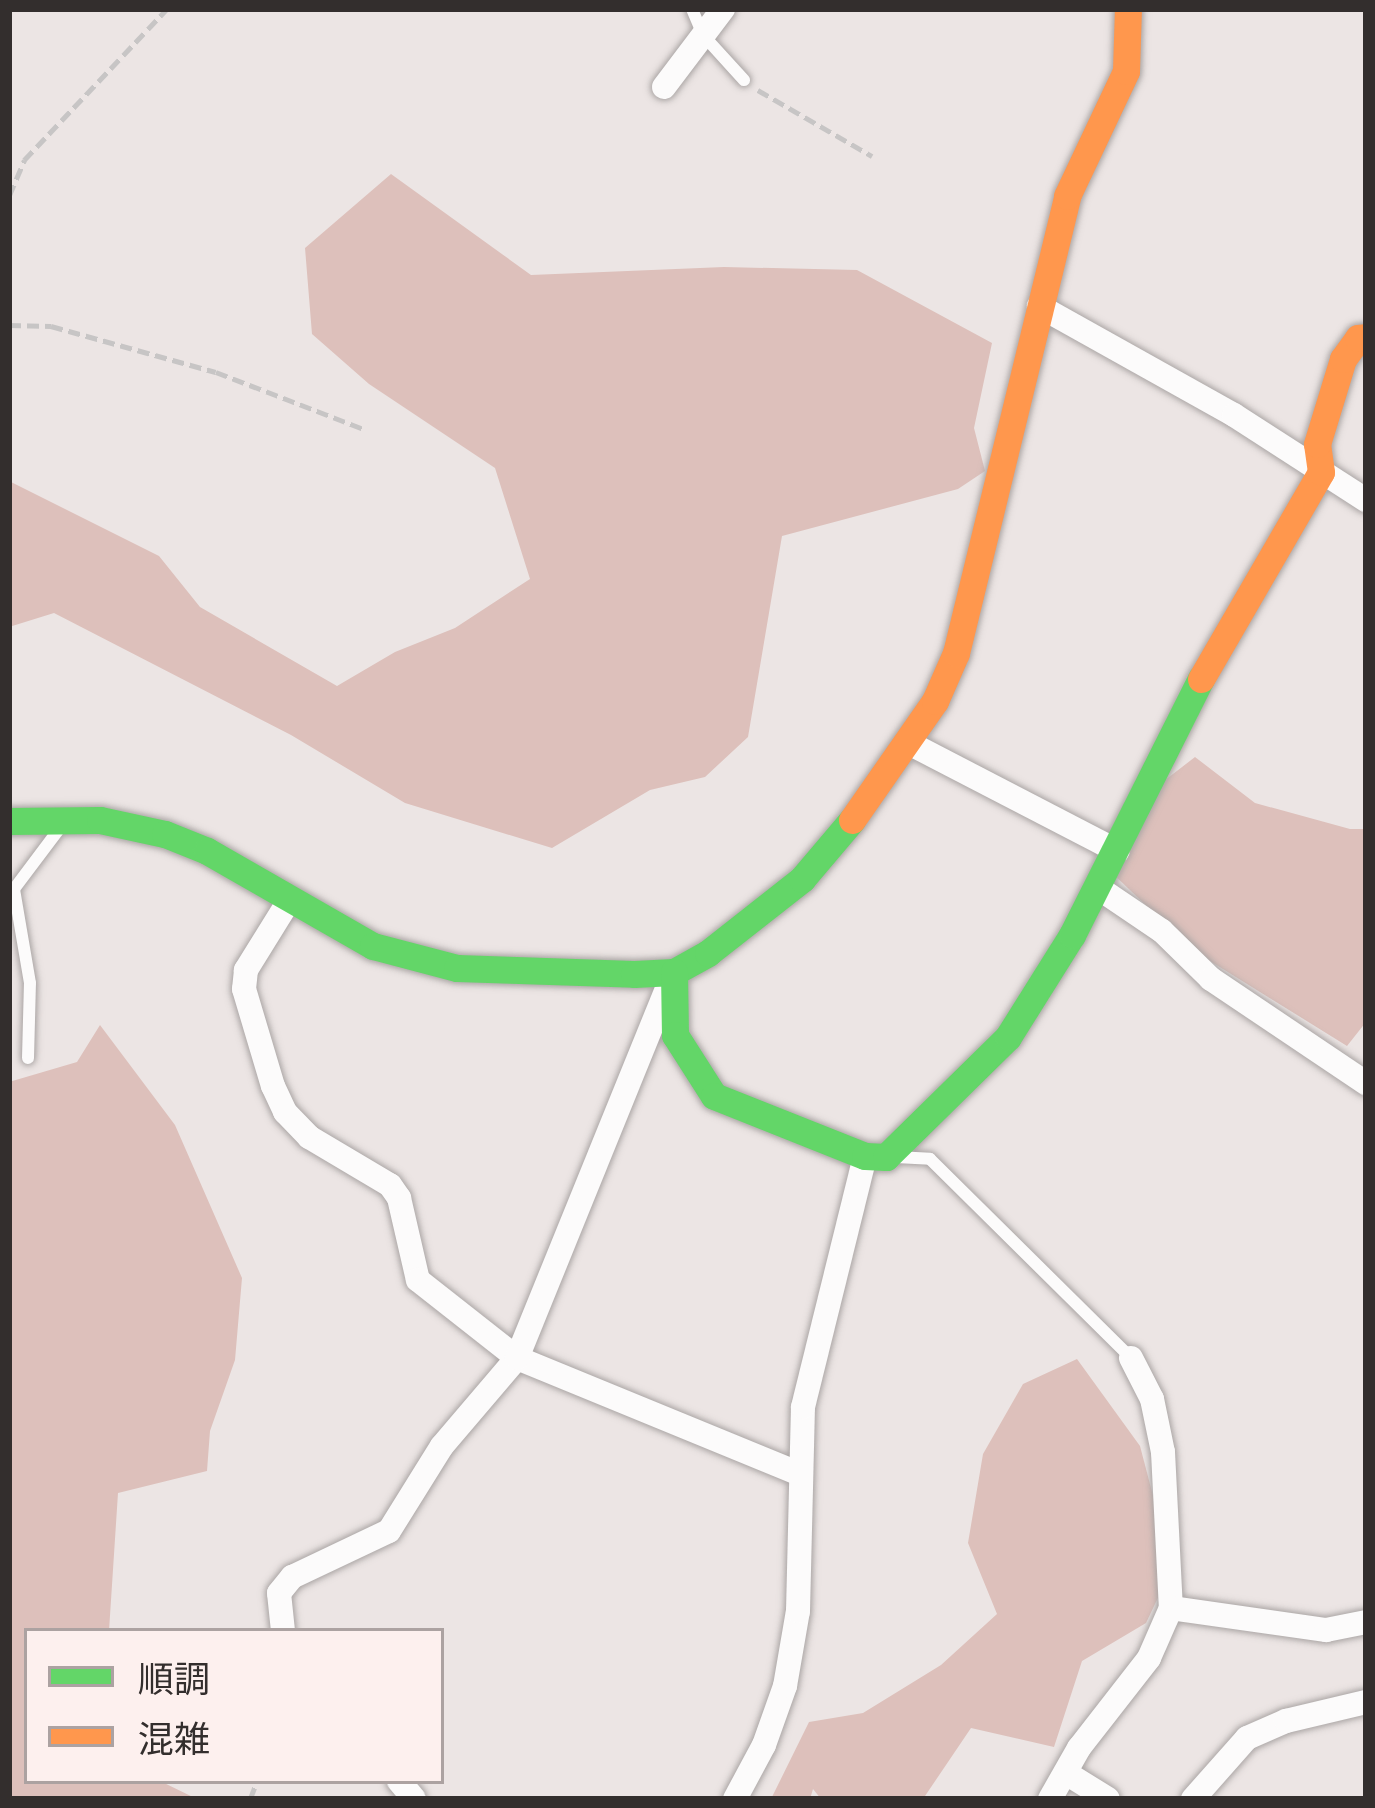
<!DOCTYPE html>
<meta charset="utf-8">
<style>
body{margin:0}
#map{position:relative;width:1375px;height:1808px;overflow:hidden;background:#ece5e4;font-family:"Noto Serif","Noto Sans JP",serif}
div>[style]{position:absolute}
.forest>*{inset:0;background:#ddc0bb}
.path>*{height:4.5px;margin-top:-2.25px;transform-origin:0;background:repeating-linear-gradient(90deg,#c7c5c5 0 12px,transparent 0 18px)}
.roads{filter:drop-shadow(0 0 3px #aba6a5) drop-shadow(0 0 3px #aba6a5)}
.lane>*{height:12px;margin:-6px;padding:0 6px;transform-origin:6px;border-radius:6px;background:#fcfbfb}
.street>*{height:24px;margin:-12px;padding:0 12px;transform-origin:12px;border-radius:12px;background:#fcfbfb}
.fast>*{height:27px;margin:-13.5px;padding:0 13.5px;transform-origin:13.5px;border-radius:13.5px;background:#63d668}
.slow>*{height:27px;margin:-13.5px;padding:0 13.5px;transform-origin:13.5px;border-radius:13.5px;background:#ff974d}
span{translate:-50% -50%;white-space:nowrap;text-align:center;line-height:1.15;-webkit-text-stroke:9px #fdf0ee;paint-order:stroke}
.frame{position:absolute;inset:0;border:12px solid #332e2d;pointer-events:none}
.legend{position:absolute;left:24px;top:1628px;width:420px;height:156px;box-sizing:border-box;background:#fdf0ee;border:3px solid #aca2a1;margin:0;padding:15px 21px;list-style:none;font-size:36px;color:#332e2d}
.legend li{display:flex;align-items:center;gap:24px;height:60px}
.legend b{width:60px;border:3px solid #aca2a1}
</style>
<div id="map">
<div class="forest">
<div style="clip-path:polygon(391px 174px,531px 275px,724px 267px,857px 270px,992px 343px,974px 428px,985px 471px,958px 489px,782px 536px,748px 737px,705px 777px,650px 790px,552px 848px,405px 803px,291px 735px,54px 613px,9px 627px,9px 481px,159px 556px,200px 607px,337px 686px,395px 652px,455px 628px,530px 579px,495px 468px,369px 384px,312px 334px,305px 248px)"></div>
<div style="clip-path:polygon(1195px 757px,1255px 803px,1350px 829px,1366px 829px,1366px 1022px,1347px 1046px,1194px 951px,1110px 871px,1151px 791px)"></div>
<div style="clip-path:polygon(100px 1025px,175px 1125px,242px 1278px,235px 1360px,210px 1431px,207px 1471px,118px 1493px,109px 1631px,27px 1631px,27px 1781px,160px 1781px,197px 1799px,9px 1799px,9px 1082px,77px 1062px)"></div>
<div style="clip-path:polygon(1077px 1359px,1140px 1446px,1172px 1568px,1146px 1623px,1082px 1661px,1054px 1747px,971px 1728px,923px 1799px,821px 1799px,813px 1789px,810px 1799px,771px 1799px,809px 1722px,863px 1713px,941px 1665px,997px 1614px,968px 1543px,983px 1454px,1023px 1384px)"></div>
</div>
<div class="path">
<div style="left:758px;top:90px;width:132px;rotate:30.1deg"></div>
<div style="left:9px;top:196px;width:39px;rotate:-67deg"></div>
<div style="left:24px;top:160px;width:208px;rotate:-46.6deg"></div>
<div style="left:9px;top:325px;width:42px;rotate:1.4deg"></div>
<div style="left:51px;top:326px;width:171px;rotate:15.6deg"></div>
<div style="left:216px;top:372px;width:159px;rotate:21.1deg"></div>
<div style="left:250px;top:1799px;width:19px;rotate:-69deg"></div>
</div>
<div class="roads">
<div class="lane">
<div style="left:692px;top:9px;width:28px;rotate:67deg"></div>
<div style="left:703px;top:35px;width:61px;rotate:47.7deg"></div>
<div style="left:28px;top:1058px;width:75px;rotate:-88.5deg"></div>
<div style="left:30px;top:983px;width:95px;rotate:-99.7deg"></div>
<div style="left:14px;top:889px;width:80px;rotate:-53.1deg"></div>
<div style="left:896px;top:1157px;width:34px;rotate:3deg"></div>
<div style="left:930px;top:1159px;width:283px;rotate:44.7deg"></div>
</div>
<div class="street">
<div style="left:664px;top:87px;width:98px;rotate:-52.9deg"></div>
<div style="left:1039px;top:306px;width:223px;rotate:29.2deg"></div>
<div style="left:1234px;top:415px;width:157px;rotate:32.8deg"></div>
<div style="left:907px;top:742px;width:237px;rotate:27.4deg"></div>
<div style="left:1097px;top:887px;width:78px;rotate:34.1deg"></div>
<div style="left:1162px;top:931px;width:69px;rotate:44.4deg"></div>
<div style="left:1211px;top:979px;width:187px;rotate:33.9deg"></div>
<div style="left:290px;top:899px;width:84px;rotate:121.8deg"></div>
<div style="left:246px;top:970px;width:19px;rotate:96deg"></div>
<div style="left:244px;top:989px;width:101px;rotate:73.4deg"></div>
<div style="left:273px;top:1086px;width:29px;rotate:65deg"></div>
<div style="left:285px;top:1112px;width:35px;rotate:46deg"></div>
<div style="left:309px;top:1137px;width:94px;rotate:30.7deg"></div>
<div style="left:390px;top:1185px;width:16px;rotate:55deg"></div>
<div style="left:399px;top:1198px;width:84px;rotate:77deg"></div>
<div style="left:418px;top:1280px;width:126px;rotate:38.2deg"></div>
<div style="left:517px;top:1358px;width:304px;rotate:22.3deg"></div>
<div style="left:1131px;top:1358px;width:46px;rotate:62.9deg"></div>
<div style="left:1152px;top:1399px;width:54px;rotate:78.3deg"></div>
<div style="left:1163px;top:1452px;width:156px;rotate:87.1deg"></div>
<div style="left:283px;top:1631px;width:38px;rotate:-96deg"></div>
<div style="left:279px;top:1593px;width:21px;rotate:-51deg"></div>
<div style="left:292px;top:1577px;width:107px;rotate:-25.4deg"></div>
<div style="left:389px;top:1531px;width:100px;rotate:-58.1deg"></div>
<div style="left:442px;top:1446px;width:116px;rotate:-49.6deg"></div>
<div style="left:517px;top:1358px;width:401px;rotate:-67.9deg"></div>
<div style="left:1066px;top:1773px;width:49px;rotate:31.8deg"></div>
<div style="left:399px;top:1781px;width:23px;rotate:50deg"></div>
<div style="left:735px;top:1799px;width:61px;rotate:-61.8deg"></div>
<div style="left:764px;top:1745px;width:63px;rotate:-70.4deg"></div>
<div style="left:785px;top:1686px;width:76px;rotate:-80.2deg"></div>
<div style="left:798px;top:1611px;width:204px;rotate:-88.6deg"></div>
<div style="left:803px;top:1407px;width:259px;rotate:-76.1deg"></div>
<div style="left:1050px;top:1799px;width:59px;rotate:-60.4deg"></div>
<div style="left:1079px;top:1748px;width:114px;rotate:-52.1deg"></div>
<div style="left:1149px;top:1658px;width:55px;rotate:-66.3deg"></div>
<div style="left:1171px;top:1608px;width:157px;rotate:8.1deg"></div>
<div style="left:1326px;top:1630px;width:41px;rotate:-11.3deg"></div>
<div style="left:1193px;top:1799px;width:81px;rotate:-48.5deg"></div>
<div style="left:1247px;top:1738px;width:43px;rotate:-23.6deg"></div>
<div style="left:1286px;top:1721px;width:82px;rotate:-13.4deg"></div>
</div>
<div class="fast">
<div style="left:9px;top:821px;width:91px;rotate:-0.6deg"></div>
<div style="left:100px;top:820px;width:66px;rotate:12.2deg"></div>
<div style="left:165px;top:834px;width:45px;rotate:22deg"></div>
<div style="left:207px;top:851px;width:191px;rotate:29.8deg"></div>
<div style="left:373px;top:946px;width:87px;rotate:14.7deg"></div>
<div style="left:457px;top:968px;width:177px;rotate:1.9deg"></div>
<div style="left:634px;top:974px;width:40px;rotate:-2.9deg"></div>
<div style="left:674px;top:972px;width:39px;rotate:-29deg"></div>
<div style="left:708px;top:953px;width:120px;rotate:-38.2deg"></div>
<div style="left:802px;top:879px;width:77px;rotate:-49.7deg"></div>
<div style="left:674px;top:972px;width:63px;rotate:89.1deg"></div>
<div style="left:675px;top:1035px;width:72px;rotate:57.4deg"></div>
<div style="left:714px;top:1096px;width:162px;rotate:21.7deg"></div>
<div style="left:865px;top:1156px;width:21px;rotate:3deg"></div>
<div style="left:886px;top:1157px;width:171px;rotate:-44.5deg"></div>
<div style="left:1008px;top:1037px;width:120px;rotate:-57.9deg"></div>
<div style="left:1072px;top:935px;width:287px;rotate:-63.3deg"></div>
</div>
<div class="slow">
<div style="left:1201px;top:679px;width:239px;rotate:-59.9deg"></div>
<div style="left:1321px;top:472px;width:28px;rotate:-98deg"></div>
<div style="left:1317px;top:444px;width:89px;rotate:-73deg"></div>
<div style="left:1343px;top:359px;width:26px;rotate:-54deg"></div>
<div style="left:1358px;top:338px;width:8px;rotate:-7deg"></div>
<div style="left:852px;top:820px;width:145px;rotate:-55.1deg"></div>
<div style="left:935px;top:701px;width:52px;rotate:-66.4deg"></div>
<div style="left:956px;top:653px;width:470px;rotate:-76.3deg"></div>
<div style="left:1067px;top:196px;width:138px;rotate:-64.7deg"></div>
<div style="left:1126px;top:71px;width:62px;rotate:-88.2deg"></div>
</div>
</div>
<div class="frame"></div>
<ul class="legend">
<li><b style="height:15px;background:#63d668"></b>順調</li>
<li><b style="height:15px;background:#ff974d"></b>混雑</li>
</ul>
</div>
